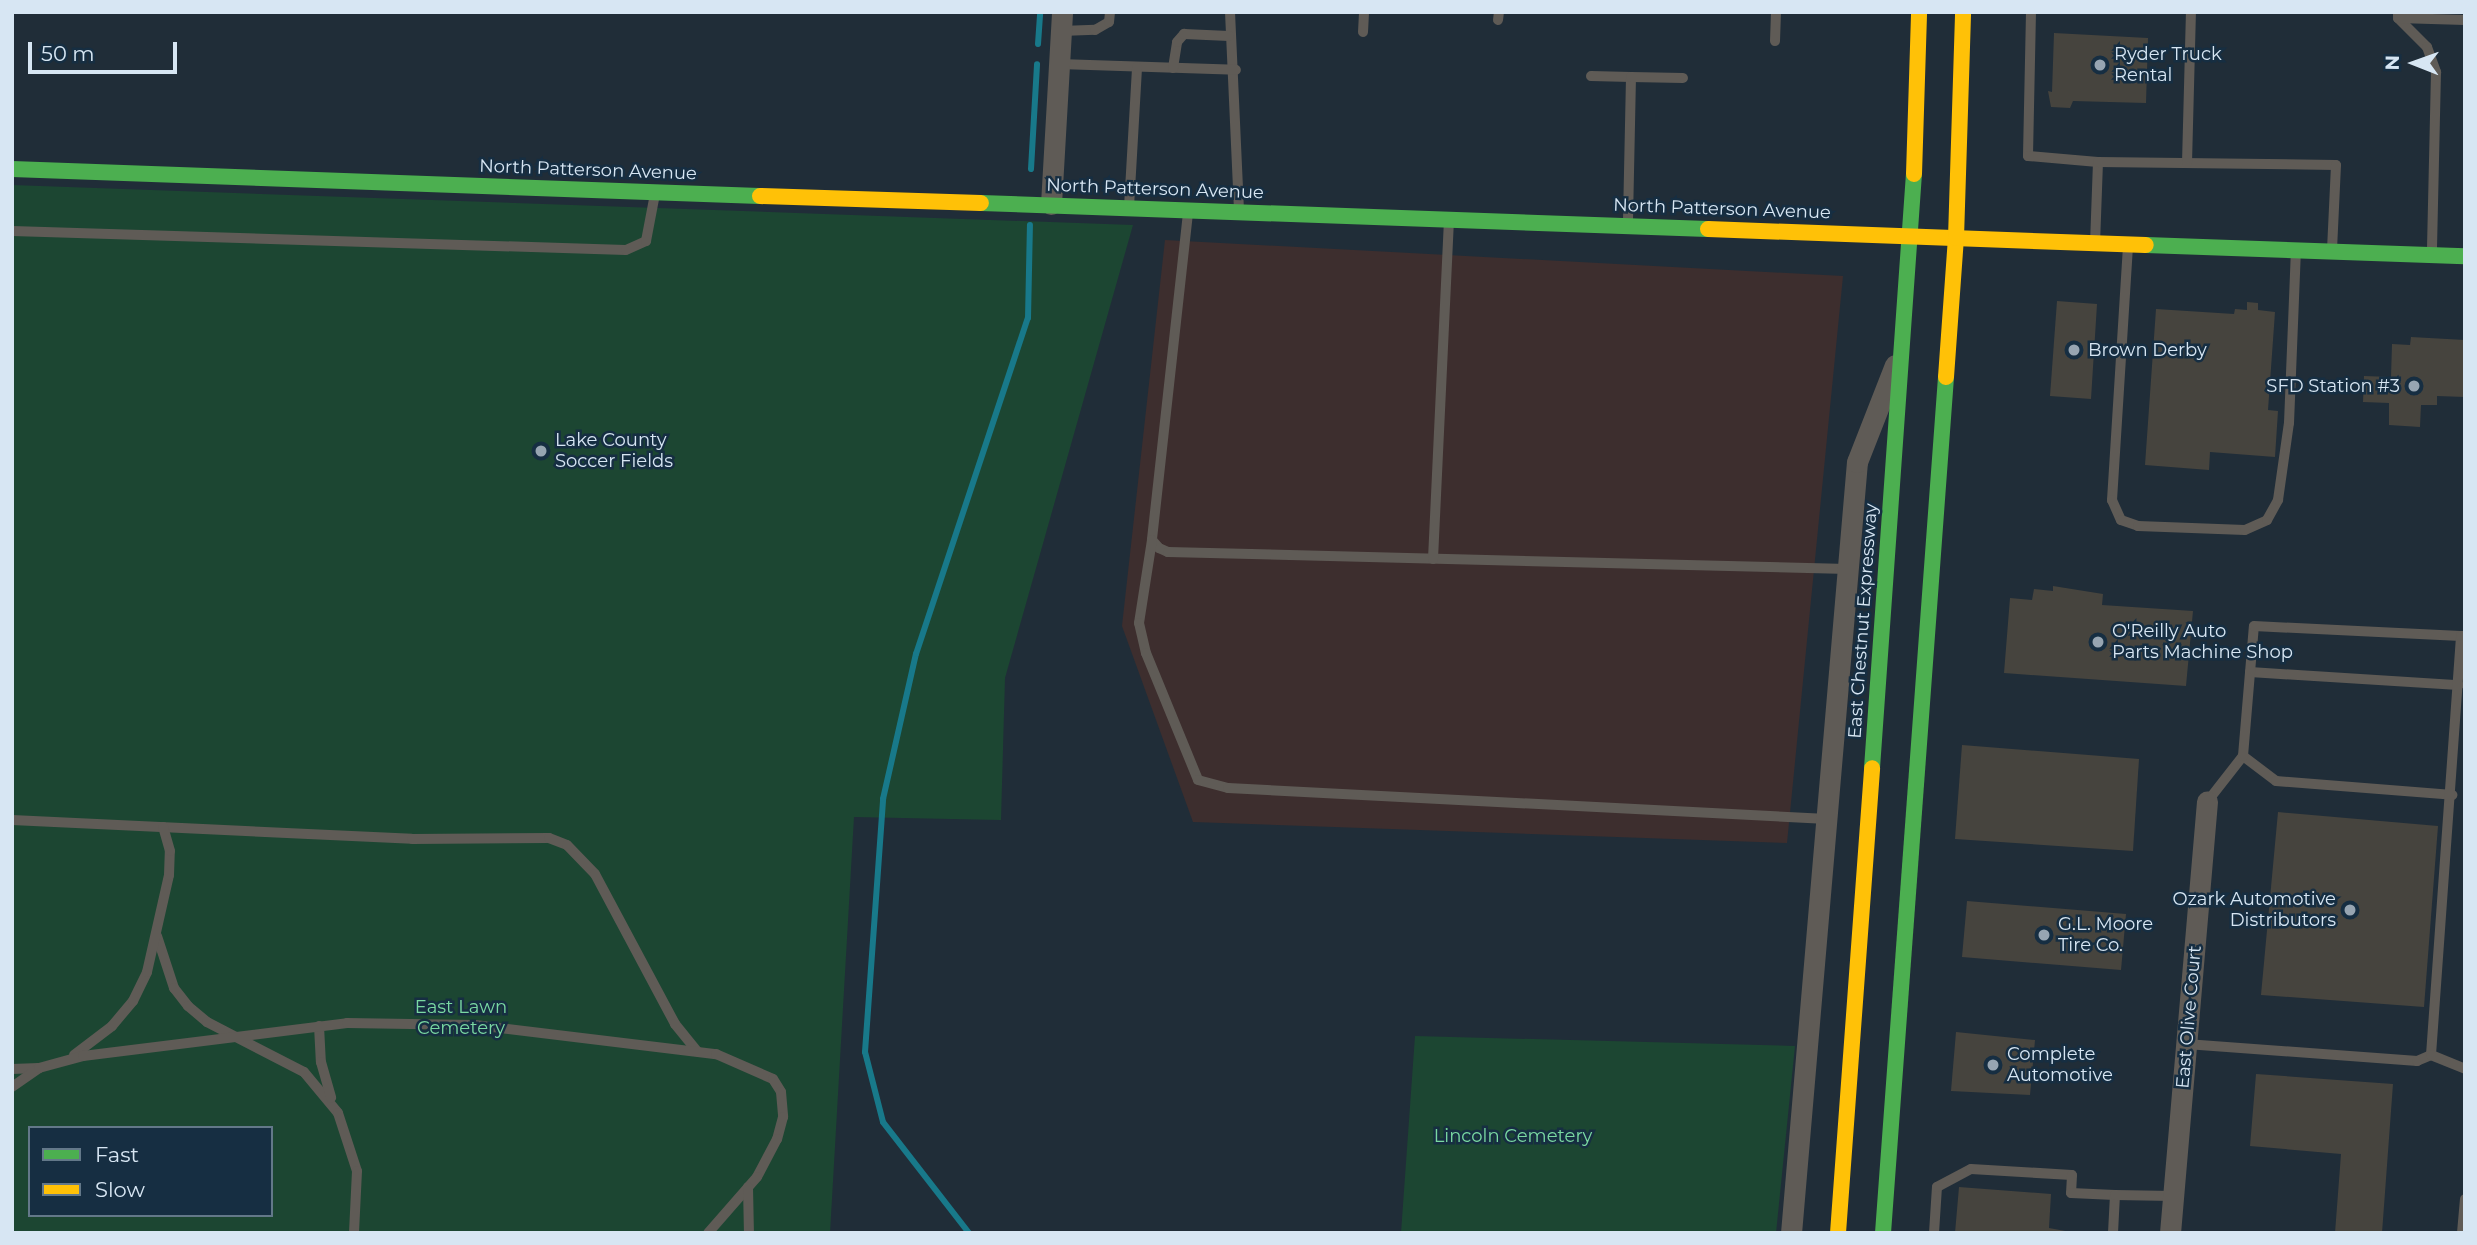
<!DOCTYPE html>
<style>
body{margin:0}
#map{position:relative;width:2477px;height:1245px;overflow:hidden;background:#202d38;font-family:Montserrat,sans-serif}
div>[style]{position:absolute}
.commercial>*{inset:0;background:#3d2e2e}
.green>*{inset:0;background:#1c4632}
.stream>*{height:6px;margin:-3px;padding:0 3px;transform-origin:3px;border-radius:3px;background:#18798a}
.building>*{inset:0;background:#46443e}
.lane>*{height:10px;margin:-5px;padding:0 5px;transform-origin:5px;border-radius:5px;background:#5f5b56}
.street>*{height:21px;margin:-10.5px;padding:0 10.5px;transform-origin:10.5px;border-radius:10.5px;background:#5f5b56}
.fast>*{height:16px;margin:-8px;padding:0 8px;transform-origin:8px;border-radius:8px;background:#4caf50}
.slow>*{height:16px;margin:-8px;padding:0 8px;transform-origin:8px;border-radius:8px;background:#ffc107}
.dots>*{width:19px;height:19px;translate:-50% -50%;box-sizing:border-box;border:4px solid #162e42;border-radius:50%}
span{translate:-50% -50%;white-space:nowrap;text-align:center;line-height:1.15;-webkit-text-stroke:5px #162e42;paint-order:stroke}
.poi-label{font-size:18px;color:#d7e6f3}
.left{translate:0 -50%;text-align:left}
.right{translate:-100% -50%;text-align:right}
.street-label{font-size:18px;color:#d7e6f3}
.park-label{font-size:18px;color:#7ad9a2}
.frame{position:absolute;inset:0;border:14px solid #d7e6f3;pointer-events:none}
.legend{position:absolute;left:28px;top:1126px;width:245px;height:91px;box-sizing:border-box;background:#162e42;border:2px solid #637889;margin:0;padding:9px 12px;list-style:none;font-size:21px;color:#d7e6f3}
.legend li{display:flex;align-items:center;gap:14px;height:35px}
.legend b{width:35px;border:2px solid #637889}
.north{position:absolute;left:2379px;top:28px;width:70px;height:70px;-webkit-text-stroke:5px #162e42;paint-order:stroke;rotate:271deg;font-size:19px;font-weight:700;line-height:28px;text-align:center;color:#d7e6f3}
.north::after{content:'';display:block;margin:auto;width:24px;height:32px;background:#d7e6f3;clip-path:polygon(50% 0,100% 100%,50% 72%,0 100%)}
.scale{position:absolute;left:28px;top:42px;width:149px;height:32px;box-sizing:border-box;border:4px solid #d7e6f3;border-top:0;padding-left:9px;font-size:21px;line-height:24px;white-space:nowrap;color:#d7e6f3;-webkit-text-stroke:5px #162e42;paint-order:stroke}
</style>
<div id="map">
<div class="commercial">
<div style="clip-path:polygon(1165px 240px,1843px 276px,1787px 843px,1193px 822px,1122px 626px)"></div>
</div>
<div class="green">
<div style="clip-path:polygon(evenodd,12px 185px,1133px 225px,1005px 678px,1001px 820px,854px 817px,830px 1233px,12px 1233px,12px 185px,30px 1128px,271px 1128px,271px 1215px,30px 1215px,30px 1128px)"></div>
<div style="clip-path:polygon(1415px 1036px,1795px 1046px,1776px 1233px,1401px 1233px)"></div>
</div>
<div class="stream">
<div style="left:1038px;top:44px;width:32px;rotate:-86deg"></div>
<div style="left:1031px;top:169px;width:105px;rotate:-86.7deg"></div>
<div style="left:969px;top:1233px;width:140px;rotate:-127.8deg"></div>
<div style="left:883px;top:1122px;width:72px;rotate:-104.4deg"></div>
<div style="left:865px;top:1052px;width:254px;rotate:-85.9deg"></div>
<div style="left:883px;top:799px;width:149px;rotate:-77.2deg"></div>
<div style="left:916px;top:654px;width:354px;rotate:-71.6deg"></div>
<div style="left:1028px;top:318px;width:93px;rotate:-88.8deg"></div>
</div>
<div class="building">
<div style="clip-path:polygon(2054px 33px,2148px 38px,2146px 103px,2073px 101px,2070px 108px,2051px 107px,2048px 91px,2052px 92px)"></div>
<div style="clip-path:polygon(2057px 301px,2097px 304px,2091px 399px,2050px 396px)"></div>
<div style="clip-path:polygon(2247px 302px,2258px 303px,2258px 310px,2275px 312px,2268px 410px,2278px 411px,2275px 457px,2210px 452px,2209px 470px,2145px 465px,2156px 309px,2234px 314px,2235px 309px,2247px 310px)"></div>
<div style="clip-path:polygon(2411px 337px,2465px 340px,2465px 397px,2437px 396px,2437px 405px,2421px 405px,2420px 427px,2389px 425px,2389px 403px,2363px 402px,2364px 376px,2391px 377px,2392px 344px,2410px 345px)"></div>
<div style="clip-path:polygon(2053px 586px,2103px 594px,2102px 605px,2193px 611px,2186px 686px,2004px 673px,2010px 598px,2032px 600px,2034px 589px,2053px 591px)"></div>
<div style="clip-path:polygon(1962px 745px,2139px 759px,2133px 851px,1955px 839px)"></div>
<div style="clip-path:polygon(2278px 812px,2438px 826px,2424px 1007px,2261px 995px)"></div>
<div style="clip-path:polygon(1967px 901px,2126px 914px,2121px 970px,1962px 957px)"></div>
<div style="clip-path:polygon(1956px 1032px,2035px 1040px,2030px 1095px,1951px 1091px)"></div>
<div style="clip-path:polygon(2256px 1074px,2393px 1084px,2382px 1233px,2335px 1233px,2341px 1154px,2250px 1146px)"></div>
<div style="clip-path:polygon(1959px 1187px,2051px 1194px,2049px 1228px,2076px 1233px,1955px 1233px)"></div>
</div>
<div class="lane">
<div style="left:1230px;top:12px;width:199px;rotate:87.4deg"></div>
<div style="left:2031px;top:12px;width:144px;rotate:91.2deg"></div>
<div style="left:2028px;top:156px;width:70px;rotate:4.9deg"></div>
<div style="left:2098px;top:162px;width:81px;rotate:92.1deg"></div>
<div style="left:2398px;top:12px;width:6px;rotate:90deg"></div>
<div style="left:2398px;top:18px;width:41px;rotate:45deg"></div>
<div style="left:2427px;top:47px;width:27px;rotate:70deg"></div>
<div style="left:2436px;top:72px;width:182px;rotate:91.3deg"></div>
<div style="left:2398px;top:18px;width:67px;rotate:1.7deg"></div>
<div style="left:1498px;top:20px;width:8px;rotate:-83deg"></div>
<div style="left:1061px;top:31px;width:34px;rotate:-2deg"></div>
<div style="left:1095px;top:30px;width:16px;rotate:-30deg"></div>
<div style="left:1109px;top:22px;width:10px;rotate:-84deg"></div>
<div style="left:1363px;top:32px;width:20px;rotate:-87deg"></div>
<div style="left:1775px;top:41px;width:29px;rotate:-88deg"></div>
<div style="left:1059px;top:64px;width:177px;rotate:1.9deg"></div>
<div style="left:1173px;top:68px;width:26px;rotate:-81deg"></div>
<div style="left:1177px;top:42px;width:11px;rotate:-49deg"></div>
<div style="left:1184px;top:34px;width:45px;rotate:2.5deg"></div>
<div style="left:1591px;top:76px;width:40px;rotate:1.4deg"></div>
<div style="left:1631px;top:77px;width:148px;rotate:91.2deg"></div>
<div style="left:1631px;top:77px;width:52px;rotate:1.1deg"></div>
<div style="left:2098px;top:162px;width:238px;rotate:0.7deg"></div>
<div style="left:2336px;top:165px;width:85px;rotate:92.7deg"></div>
<div style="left:2187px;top:163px;width:151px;rotate:-88.5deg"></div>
<div style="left:1129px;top:207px;width:140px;rotate:-86.7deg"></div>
<div style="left:1188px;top:213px;width:329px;rotate:96.3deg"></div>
<div style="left:1152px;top:540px;width:11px;rotate:49deg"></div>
<div style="left:1159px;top:548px;width:10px;rotate:24deg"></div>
<div style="left:1168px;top:552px;width:680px;rotate:1.43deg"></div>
<div style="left:12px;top:231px;width:614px;rotate:1.77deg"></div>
<div style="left:626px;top:250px;width:22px;rotate:-24deg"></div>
<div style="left:646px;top:241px;width:48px;rotate:-79.2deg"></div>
<div style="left:2128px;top:246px;width:255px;rotate:93.6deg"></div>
<div style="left:2112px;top:500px;width:22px;rotate:66deg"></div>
<div style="left:2121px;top:520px;width:18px;rotate:19deg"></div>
<div style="left:2138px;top:526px;width:107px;rotate:2.1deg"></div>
<div style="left:2245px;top:530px;width:24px;rotate:-24deg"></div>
<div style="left:2267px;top:520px;width:23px;rotate:-61deg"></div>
<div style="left:2278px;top:500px;width:78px;rotate:-81.9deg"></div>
<div style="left:2289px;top:423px;width:172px;rotate:-87.7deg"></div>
<div style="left:1152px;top:540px;width:84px;rotate:98.9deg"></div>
<div style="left:1139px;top:623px;width:31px;rotate:77deg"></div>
<div style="left:1146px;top:653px;width:137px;rotate:67.7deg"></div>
<div style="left:1198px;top:780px;width:31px;rotate:15deg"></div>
<div style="left:1228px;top:788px;width:600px;rotate:2.96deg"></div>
<div style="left:1433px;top:559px;width:337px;rotate:-87.3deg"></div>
<div style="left:2250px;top:672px;width:209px;rotate:3.6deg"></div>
<div style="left:2243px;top:756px;width:41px;rotate:37.1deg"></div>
<div style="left:2276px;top:781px;width:177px;rotate:4.5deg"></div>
<div style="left:2207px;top:802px;width:58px;rotate:-52deg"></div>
<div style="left:2243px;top:756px;width:130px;rotate:-85.2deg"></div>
<div style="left:2254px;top:626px;width:207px;rotate:2.8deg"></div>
<div style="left:12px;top:820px;width:400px;rotate:2.7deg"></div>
<div style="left:412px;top:839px;width:137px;rotate:-0.4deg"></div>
<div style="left:549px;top:838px;width:19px;rotate:21deg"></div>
<div style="left:567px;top:845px;width:40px;rotate:46deg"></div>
<div style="left:595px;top:874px;width:170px;rotate:61.9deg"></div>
<div style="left:675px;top:1024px;width:35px;rotate:51deg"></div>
<div style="left:157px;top:936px;width:55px;rotate:71.9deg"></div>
<div style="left:174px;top:988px;width:23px;rotate:52deg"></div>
<div style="left:188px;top:1006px;width:25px;rotate:40deg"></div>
<div style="left:207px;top:1022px;width:109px;rotate:27.3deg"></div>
<div style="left:304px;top:1072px;width:53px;rotate:50.3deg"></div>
<div style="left:338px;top:1113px;width:61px;rotate:71.9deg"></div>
<div style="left:357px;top:1171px;width:62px;rotate:92.8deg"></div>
<div style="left:319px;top:1026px;width:36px;rotate:87deg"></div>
<div style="left:321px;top:1062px;width:37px;rotate:74deg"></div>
<div style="left:2186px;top:1044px;width:232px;rotate:4.2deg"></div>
<div style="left:2417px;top:1061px;width:15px;rotate:-23deg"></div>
<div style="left:2431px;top:1055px;width:420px;rotate:-85.9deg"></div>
<div style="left:2461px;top:636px;width:4px"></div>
<div style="left:74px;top:1055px;width:48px;rotate:-37.3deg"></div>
<div style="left:112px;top:1026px;width:33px;rotate:-50deg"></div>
<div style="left:133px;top:1001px;width:32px;rotate:-64deg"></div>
<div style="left:147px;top:972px;width:99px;rotate:-77.2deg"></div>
<div style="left:169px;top:875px;width:24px;rotate:-88deg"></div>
<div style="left:170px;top:851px;width:25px;rotate:-106deg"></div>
<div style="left:2431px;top:1055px;width:37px;rotate:22deg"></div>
<div style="left:12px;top:1069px;width:27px;rotate:-2deg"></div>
<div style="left:12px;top:1087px;width:33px;rotate:-35deg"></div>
<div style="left:39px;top:1068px;width:46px;rotate:-15.3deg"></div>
<div style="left:83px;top:1056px;width:266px;rotate:-7.1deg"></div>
<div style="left:347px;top:1023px;width:128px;rotate:0.9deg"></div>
<div style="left:475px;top:1025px;width:243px;rotate:6.9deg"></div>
<div style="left:716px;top:1054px;width:62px;rotate:23.7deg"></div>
<div style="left:773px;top:1079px;width:15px;rotate:58deg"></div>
<div style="left:781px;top:1092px;width:25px;rotate:85deg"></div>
<div style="left:783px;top:1117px;width:23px;rotate:105deg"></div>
<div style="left:777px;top:1139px;width:43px;rotate:117.8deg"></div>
<div style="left:757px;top:1177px;width:74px;rotate:131.2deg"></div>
<div style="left:748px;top:1187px;width:46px;rotate:88.8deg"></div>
<div style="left:1934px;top:1233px;width:46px;rotate:-86.3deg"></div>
<div style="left:1937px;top:1187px;width:38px;rotate:-28deg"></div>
<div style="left:1971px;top:1169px;width:101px;rotate:3.4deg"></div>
<div style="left:2072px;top:1175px;width:18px;rotate:93deg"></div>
<div style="left:2071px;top:1193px;width:44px;rotate:2.6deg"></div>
<div style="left:2113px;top:1233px;width:38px;rotate:-87deg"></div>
<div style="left:2115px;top:1195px;width:58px;rotate:1deg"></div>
<div style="left:2462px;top:1233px;width:34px;rotate:-85deg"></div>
</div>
<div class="street">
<div style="left:1051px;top:204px;width:192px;rotate:-86.7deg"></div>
<div style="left:1791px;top:1233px;width:774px;rotate:-85.11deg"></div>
<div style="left:1857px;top:462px;width:104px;rotate:-68.6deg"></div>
<div style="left:2170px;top:1233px;width:433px;rotate:-85.1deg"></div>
</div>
<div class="fast">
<div style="left:12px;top:169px;width:748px;rotate:2.07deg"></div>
<div style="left:981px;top:203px;width:727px;rotate:2.05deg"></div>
<div style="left:2146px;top:245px;width:319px;rotate:2deg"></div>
<div style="left:1872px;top:768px;width:595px;rotate:-85.96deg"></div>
<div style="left:1883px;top:1233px;width:858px;rotate:-85.79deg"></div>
</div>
<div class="slow">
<div style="left:1914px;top:174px;width:162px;rotate:-88.2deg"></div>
<div style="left:760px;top:196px;width:221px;rotate:1.8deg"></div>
<div style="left:1708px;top:229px;width:438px;rotate:2.1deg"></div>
<div style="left:1946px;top:377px;width:139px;rotate:-85.9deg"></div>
<div style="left:1956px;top:238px;width:226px;rotate:-88.2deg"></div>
<div style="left:1838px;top:1233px;width:466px;rotate:-85.8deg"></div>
</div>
<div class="dots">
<div style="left:2100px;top:65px;background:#97a5b2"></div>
<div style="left:2074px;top:350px;background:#97a5b2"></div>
<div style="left:2414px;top:386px;background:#97a5b2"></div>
<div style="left:541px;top:451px;background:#97a5b2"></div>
<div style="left:2098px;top:642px;background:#97a5b2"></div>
<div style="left:2350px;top:910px;background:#97a5b2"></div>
<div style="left:2044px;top:935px;background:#97a5b2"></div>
<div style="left:1993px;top:1065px;background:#97a5b2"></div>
</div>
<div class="poi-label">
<span class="left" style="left:2114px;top:65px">Ryder Truck<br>Rental</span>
<span class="left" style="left:2088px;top:350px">Brown Derby</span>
<span class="right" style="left:2400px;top:386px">SFD Station #3</span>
<span class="left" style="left:555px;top:451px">Lake County<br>Soccer Fields</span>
<span class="left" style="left:2112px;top:642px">O'Reilly Auto<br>Parts Machine Shop</span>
<span class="right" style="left:2336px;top:910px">Ozark Automotive<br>Distributors</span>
<span class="left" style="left:2058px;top:935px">G.L. Moore<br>Tire Co.</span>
<span class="left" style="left:2007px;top:1065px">Complete<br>Automotive</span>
</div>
<div class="street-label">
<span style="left:588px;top:170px;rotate:2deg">North Patterson Avenue</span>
<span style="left:1155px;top:189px;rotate:2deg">North Patterson Avenue</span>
<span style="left:1722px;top:209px;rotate:2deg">North Patterson Avenue</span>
<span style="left:1863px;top:621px;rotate:-86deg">East Chestnut Expressway</span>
<span style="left:2189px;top:1017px;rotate:-85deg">East Olive Court</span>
</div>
<div class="park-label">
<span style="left:461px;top:1018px">East Lawn<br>Cemetery</span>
<span style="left:1513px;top:1136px">Lincoln Cemetery</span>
</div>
<div class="frame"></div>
<ul class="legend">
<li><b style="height:9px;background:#4caf50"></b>Fast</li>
<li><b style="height:9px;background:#ffc107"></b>Slow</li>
</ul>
<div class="north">N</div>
<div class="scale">50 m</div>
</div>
